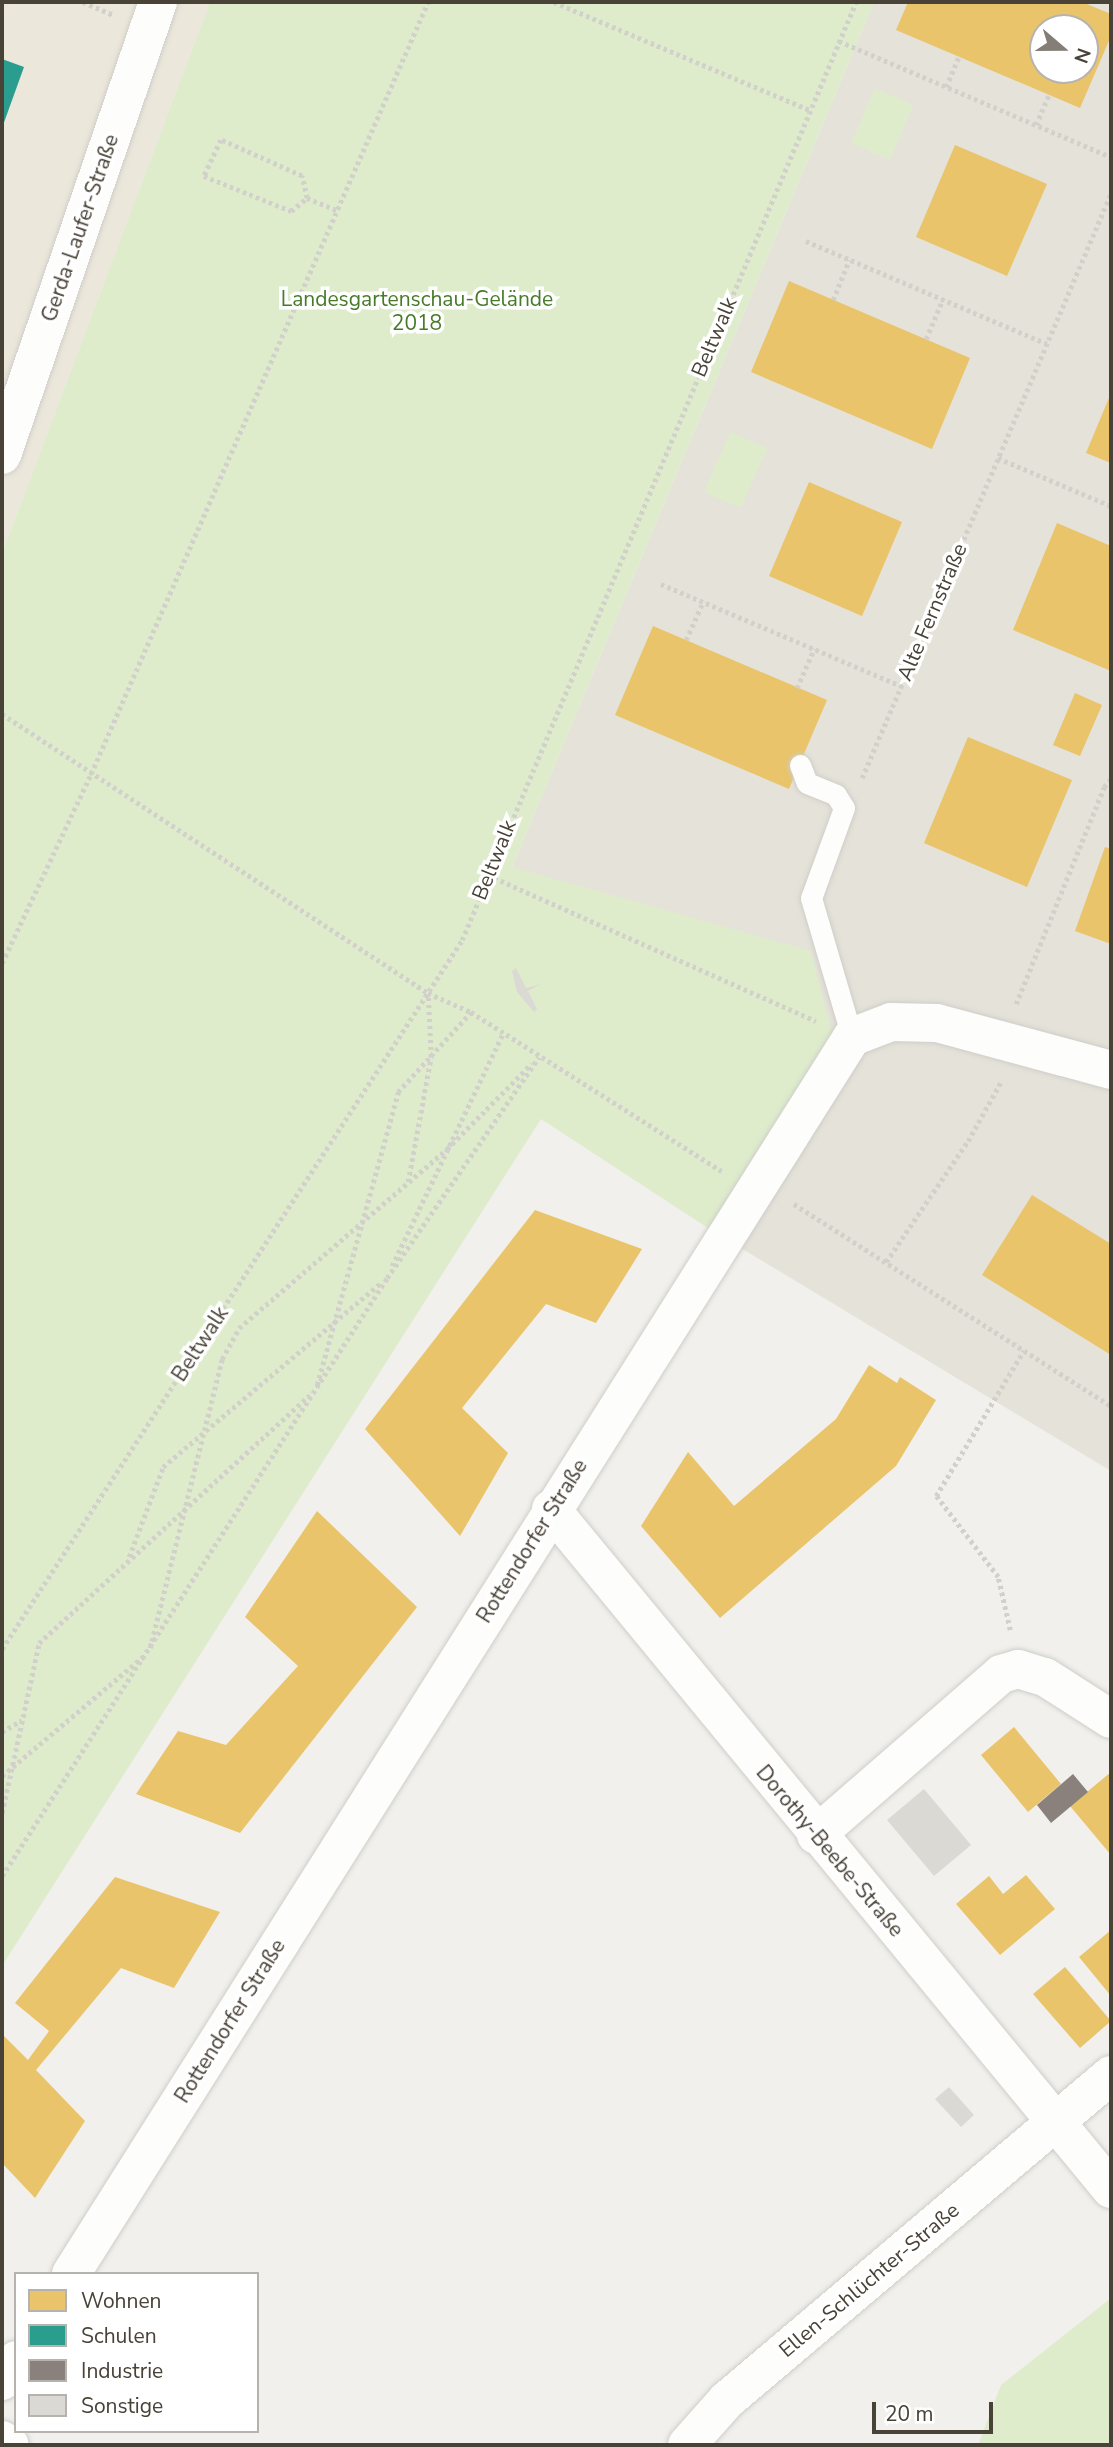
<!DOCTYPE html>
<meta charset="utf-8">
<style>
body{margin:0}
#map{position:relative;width:1113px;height:2447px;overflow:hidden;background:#f1f0ec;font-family:"Nunito Sans",sans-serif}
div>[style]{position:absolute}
.residential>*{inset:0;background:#e5e2d9}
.education>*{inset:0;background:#ece7db}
.green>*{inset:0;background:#deeccc}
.homes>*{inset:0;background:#e9c46a}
.schools>*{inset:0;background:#2a9d8f}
.industry>*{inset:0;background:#8a817c}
.building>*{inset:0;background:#dbd9d4}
.path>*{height:4.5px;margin-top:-2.25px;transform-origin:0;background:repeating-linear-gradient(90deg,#d2d0ca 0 3.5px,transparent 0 7px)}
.roads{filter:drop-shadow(0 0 2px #cfcec9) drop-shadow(0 0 2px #cfcec9)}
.service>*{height:21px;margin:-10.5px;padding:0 10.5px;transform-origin:10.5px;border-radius:10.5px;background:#fdfdfc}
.minor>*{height:38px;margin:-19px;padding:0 19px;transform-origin:19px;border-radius:19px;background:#fdfdfc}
span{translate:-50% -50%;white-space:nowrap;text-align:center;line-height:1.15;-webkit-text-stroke:7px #fff;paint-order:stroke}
.street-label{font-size:21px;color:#484237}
.park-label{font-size:21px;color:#467b29}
.frame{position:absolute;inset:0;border:4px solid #484237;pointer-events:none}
.legend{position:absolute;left:14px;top:2272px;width:245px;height:161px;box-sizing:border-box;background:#fff;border:2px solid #b6b3af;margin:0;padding:9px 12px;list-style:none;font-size:21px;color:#484237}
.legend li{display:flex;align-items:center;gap:14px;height:35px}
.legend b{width:35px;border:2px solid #b6b3af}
.north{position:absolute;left:1029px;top:14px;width:70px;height:70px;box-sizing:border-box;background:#fff;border:2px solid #b6b3af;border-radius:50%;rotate:110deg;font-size:19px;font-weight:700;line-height:28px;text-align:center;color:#484237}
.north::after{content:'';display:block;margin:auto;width:24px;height:32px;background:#837f76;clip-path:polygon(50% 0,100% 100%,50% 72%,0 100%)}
.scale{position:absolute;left:872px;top:2402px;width:121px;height:32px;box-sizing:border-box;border:4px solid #484237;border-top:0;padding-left:9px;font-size:21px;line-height:24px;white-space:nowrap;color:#484237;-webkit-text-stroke:5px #fff;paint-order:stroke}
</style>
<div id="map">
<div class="residential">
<div style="clip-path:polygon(evenodd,874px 2px,1111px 2px,1111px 1471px,711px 1230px,512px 867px,874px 2px,1043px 28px,1085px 28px,1085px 70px,1043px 70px,1043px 28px)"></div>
</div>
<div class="education">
<div style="clip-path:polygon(2px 2px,210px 2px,2px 554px)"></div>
</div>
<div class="green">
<div style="clip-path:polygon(210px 2px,874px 2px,512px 867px,811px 951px,833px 1037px,711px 1230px,541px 1119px,2px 1966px,2px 554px)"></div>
<div style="clip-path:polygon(875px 88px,913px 105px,890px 160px,851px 143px)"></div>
<div style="clip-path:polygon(730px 432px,767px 448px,741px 508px,704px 492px)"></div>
<div style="clip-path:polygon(1111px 2298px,1111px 2445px,978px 2445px,1001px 2385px)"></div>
</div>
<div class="homes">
<div style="clip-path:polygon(evenodd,908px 2px,1082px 2px,1111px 14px,1111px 36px,1080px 108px,896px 30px,908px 2px,1043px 28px,1085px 28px,1085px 70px,1043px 70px,1043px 28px)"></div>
<div style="clip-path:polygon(955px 145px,1047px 184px,1007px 276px,916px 237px)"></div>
<div style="clip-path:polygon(789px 281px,970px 358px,932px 449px,751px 372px)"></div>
<div style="clip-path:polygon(1111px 393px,1111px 463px,1086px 453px)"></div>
<div style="clip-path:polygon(809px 482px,902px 522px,862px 616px,769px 576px)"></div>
<div style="clip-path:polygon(1057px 523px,1111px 546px,1111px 671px,1013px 630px)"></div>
<div style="clip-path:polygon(653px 626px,827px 700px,789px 789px,615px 715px)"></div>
<div style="clip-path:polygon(1075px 693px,1102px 705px,1080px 756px,1053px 745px)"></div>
<div style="clip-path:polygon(968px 737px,1072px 780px,1027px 887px,924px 843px)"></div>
<div style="clip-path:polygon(1105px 847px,1111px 849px,1111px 944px,1075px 931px)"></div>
<div style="clip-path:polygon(1032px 1195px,1111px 1244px,1111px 1355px,982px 1275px)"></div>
<div style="clip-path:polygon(535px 1210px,642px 1249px,596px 1323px,546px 1304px,462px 1408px,508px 1453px,460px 1536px,365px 1429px)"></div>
<div style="clip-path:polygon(869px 1365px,897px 1383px,900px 1377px,936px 1400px,896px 1466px,720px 1618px,641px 1526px,688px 1452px,734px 1506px,836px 1419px)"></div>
<div style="clip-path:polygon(317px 1511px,417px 1607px,240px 1833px,136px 1794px,178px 1731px,226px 1745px,298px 1666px,245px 1617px)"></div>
<div style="clip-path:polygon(1014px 1727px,1061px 1784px,1028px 1812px,981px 1755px)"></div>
<div style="clip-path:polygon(1111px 1772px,1111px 1855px,1070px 1806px)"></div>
<div style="clip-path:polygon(1026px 1875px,1055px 1909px,1000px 1955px,956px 1904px,989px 1876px,1003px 1894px)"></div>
<div style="clip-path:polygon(115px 1877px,220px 1912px,174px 1988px,121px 1968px,36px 2070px,85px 2121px,35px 2198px,2px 2163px,2px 2034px,28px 2060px,49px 2031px,15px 2003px)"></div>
<div style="clip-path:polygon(1111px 1930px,1111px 1996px,1079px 1957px)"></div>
<div style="clip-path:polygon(1065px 1967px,1111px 2021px,1080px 2048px,1033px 1994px)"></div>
</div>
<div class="schools">
<div style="clip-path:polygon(2px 59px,24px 67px,2px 128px)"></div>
</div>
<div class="industry">
<div style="clip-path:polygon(1073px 1774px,1088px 1792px,1051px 1823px,1037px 1805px)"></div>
</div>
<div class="building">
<div style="clip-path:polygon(516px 968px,526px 988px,541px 984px,528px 991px,537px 1009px,534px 1012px,517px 992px,512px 971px)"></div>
<div style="clip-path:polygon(924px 1789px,971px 1845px,934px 1876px,887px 1820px)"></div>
<div style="clip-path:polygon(949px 2087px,974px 2115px,961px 2127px,935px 2099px)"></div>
</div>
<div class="path">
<div style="left:83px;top:2px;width:33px;rotate:23deg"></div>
<div style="left:554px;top:2px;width:278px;rotate:22.9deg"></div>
<div style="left:839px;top:41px;width:296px;rotate:23.1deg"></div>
<div style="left:946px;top:87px;width:34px;rotate:-67deg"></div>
<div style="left:1036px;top:125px;width:33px;rotate:-67deg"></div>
<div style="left:307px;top:198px;width:23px;rotate:-103deg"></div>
<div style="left:302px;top:176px;width:89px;rotate:-156deg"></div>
<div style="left:221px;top:140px;width:40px;rotate:115deg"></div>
<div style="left:204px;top:176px;width:94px;rotate:21.9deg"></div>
<div style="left:291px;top:211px;width:21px;rotate:-39deg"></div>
<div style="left:307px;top:198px;width:32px;rotate:22deg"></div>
<div style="left:806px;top:241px;width:262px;rotate:23.1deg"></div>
<div style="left:833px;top:300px;width:43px;rotate:-68.2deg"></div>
<div style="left:926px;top:339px;width:43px;rotate:-67deg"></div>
<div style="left:998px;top:458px;width:123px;rotate:23deg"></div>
<div style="left:661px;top:584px;width:261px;rotate:23deg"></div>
<div style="left:686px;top:640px;width:42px;rotate:-65.9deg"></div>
<div style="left:797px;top:688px;width:43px;rotate:-66.4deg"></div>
<div style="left:2px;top:714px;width:509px;rotate:33.22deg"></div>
<div style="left:428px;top:993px;width:47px;rotate:23.8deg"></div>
<div style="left:471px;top:1012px;width:297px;rotate:32.4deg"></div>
<div style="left:862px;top:778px;width:636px;rotate:-66.94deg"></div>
<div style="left:488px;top:875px;width:359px;rotate:24deg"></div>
<div style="left:2px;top:963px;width:209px;rotate:-64.8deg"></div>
<div style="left:91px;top:774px;width:842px;rotate:-66.42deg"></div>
<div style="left:1016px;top:1004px;width:234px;rotate:-67.9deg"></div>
<div style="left:1104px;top:787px;width:11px;rotate:-49deg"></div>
<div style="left:408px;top:1182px;width:127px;rotate:-79.6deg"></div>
<div style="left:431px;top:1057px;width:63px;rotate:-92.7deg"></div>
<div style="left:794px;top:1204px;width:376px;rotate:32.5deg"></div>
<div style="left:886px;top:1262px;width:146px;rotate:-55.9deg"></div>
<div style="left:968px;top:1141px;width:70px;rotate:-60.9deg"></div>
<div style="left:392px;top:1266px;width:258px;rotate:-64.5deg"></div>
<div style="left:317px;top:1385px;width:304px;rotate:-74.5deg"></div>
<div style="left:398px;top:1092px;width:108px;rotate:-47.6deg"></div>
<div style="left:129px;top:1557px;width:96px;rotate:-69.3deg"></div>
<div style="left:163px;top:1467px;width:287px;rotate:-40.2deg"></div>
<div style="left:1010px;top:1630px;width:54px;rotate:-102.8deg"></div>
<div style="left:998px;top:1577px;width:102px;rotate:-127.4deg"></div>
<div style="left:936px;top:1496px;width:170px;rotate:-58.9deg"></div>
<div style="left:150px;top:1648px;width:298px;rotate:-76deg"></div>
<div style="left:222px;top:1359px;width:35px;rotate:-61deg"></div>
<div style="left:239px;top:1328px;width:274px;rotate:-40.7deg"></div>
<div style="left:447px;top:1149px;width:120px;rotate:-45.3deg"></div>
<div style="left:2px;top:1649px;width:845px;rotate:-57.02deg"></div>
<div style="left:462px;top:940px;width:1017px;rotate:-67.22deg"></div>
<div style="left:2px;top:1732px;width:23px;rotate:-31deg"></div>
<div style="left:2px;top:1776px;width:185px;rotate:-40.2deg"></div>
<div style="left:2px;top:1813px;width:174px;rotate:-77.7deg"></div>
<div style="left:39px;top:1643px;width:367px;rotate:-42.5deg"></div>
<div style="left:2px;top:1876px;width:711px;rotate:-57.23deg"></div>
<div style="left:387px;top:1278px;width:268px;rotate:-55.5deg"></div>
</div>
<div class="roads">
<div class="service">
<div style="left:800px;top:765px;width:19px;rotate:69deg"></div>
<div style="left:807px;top:783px;width:31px;rotate:22deg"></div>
<div style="left:836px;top:795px;width:15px;rotate:58deg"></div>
<div style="left:844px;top:808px;width:96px;rotate:110.1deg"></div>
<div style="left:811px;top:898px;width:145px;rotate:73.6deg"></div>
</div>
<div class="minor">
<div style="left:2px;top:455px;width:479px;rotate:-71deg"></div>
<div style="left:551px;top:1509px;width:881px;rotate:50.53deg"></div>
<div style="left:816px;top:1835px;width:245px;rotate:-41deg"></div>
<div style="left:1001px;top:1674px;width:18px;rotate:-16deg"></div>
<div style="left:1018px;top:1669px;width:28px;rotate:17deg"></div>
<div style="left:1045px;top:1677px;width:78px;rotate:32.5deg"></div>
<div style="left:71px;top:2274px;width:1463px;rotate:-57.73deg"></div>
<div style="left:852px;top:1037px;width:42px;rotate:-21deg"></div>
<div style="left:891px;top:1022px;width:46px;rotate:1.2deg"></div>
<div style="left:937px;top:1023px;width:180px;rotate:15.1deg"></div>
<div style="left:2px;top:2381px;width:25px;rotate:-56deg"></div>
<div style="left:2px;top:2440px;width:9px;rotate:32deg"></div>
<div style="left:687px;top:2445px;width:60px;rotate:-48.4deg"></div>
<div style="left:727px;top:2400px;width:503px;rotate:-40.24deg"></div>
</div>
</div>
<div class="street-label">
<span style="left:80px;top:228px;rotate:-71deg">Gerda-Laufer-Straße</span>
<span style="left:714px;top:337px;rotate:-67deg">Beltwalk</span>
<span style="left:932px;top:612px;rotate:-67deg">Alte Fernstraße</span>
<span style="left:494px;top:860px;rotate:-68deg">Beltwalk</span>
<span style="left:200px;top:1344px;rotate:-57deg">Beltwalk</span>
<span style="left:532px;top:1541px;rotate:-58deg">Rottendorfer Straße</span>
<span style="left:830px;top:1851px;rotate:50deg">Dorothy-Beebe-Straße</span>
<span style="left:230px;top:2021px;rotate:-58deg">Rottendorfer Straße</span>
<span style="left:869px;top:2280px;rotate:-40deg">Ellen-Schlüchter-Straße</span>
</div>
<div class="park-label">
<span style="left:417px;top:311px">Landesgartenschau-Gelände<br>2018</span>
</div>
<div class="frame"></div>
<ul class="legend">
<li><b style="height:19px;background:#e9c46a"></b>Wohnen</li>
<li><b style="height:19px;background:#2a9d8f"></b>Schulen</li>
<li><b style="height:19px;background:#8a817c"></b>Industrie</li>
<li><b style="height:19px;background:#dbd9d4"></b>Sonstige</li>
</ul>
<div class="north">N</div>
<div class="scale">20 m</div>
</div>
